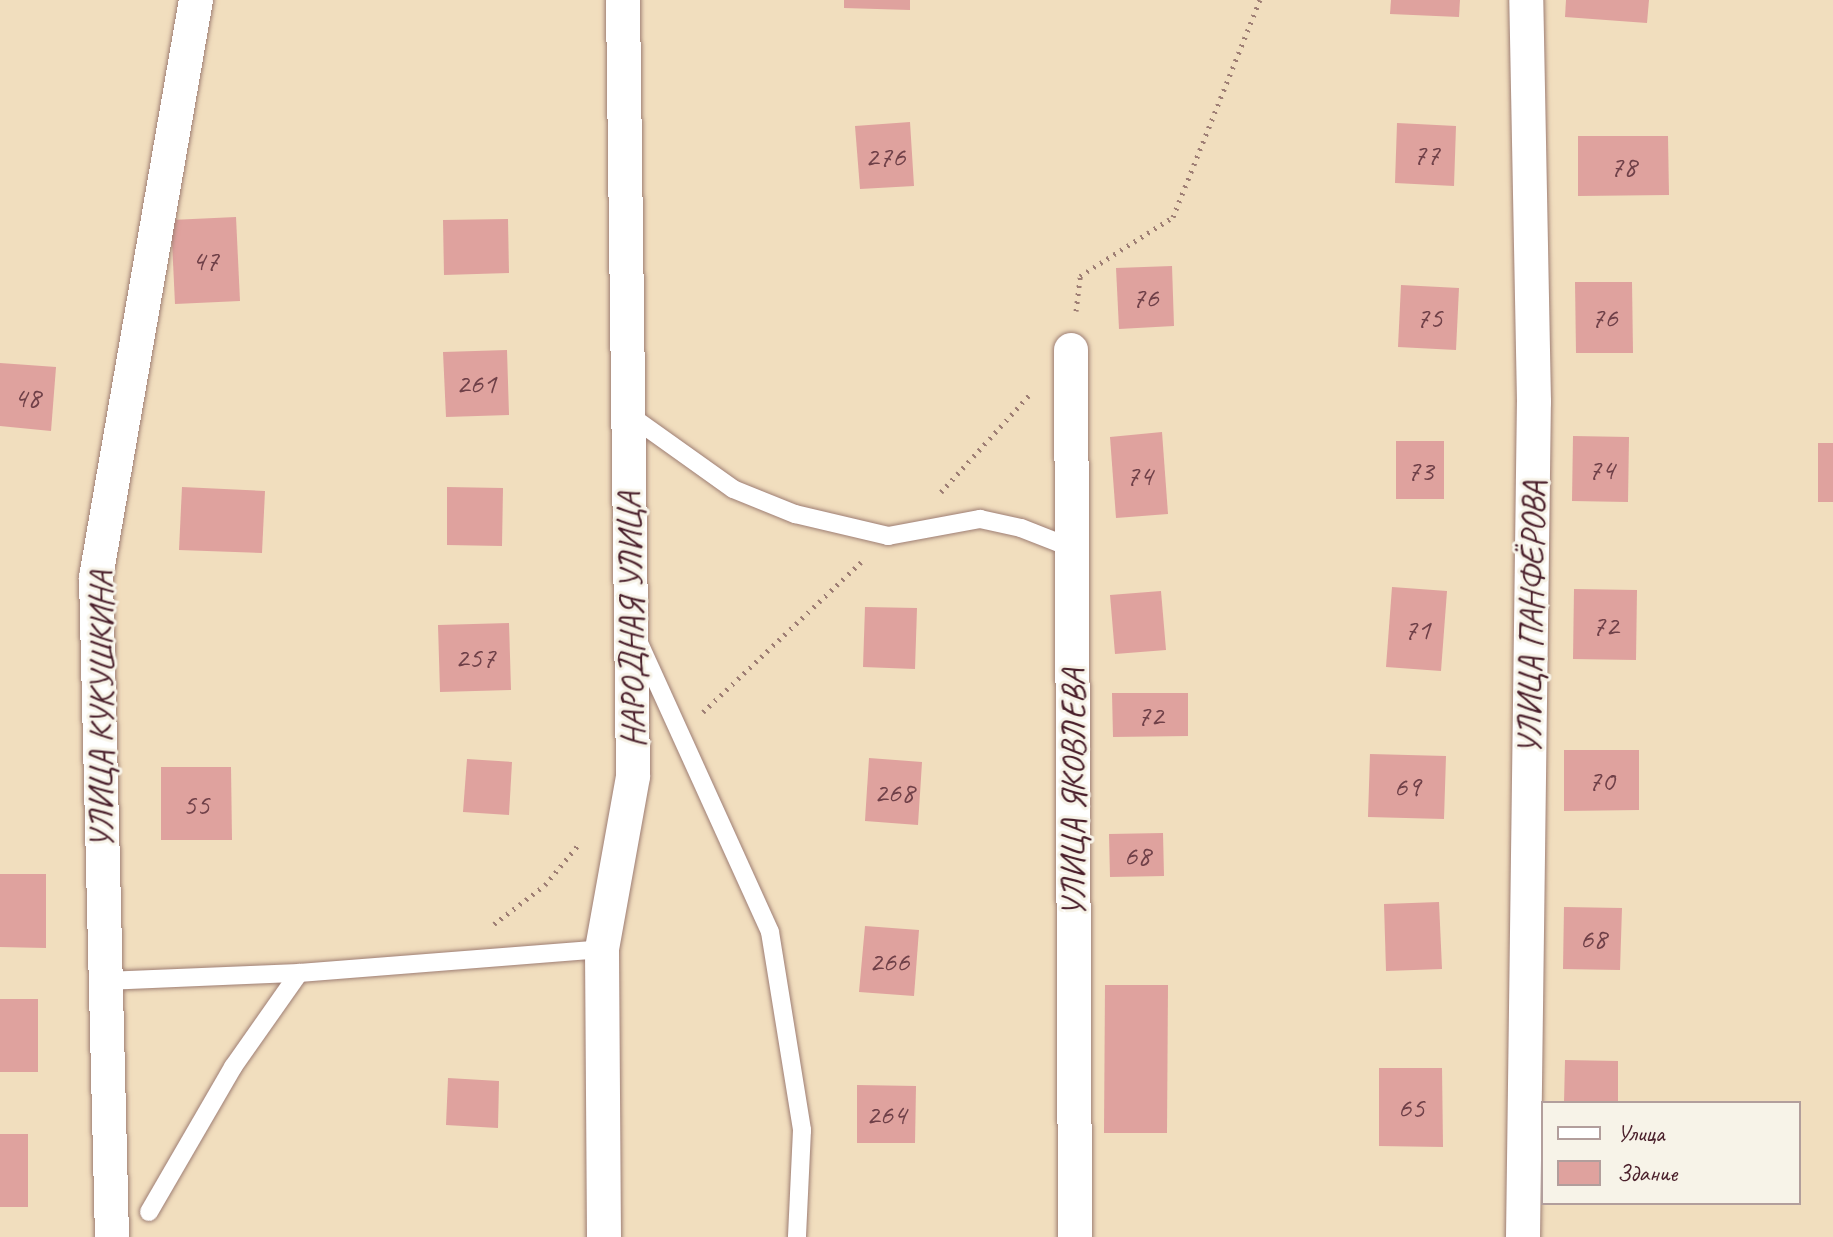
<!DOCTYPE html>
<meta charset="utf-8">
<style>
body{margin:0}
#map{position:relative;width:1833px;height:1237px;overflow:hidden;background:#f1debe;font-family:Caveat,sans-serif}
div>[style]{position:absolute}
.building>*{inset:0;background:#dfa29e}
.path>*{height:5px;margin-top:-2.5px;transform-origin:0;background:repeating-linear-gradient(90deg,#9e7e74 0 2px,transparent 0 8px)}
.roads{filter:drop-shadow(0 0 2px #9e7e74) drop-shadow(0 0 2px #9e7e74)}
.lane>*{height:18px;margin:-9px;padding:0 9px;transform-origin:9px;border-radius:9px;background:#fff}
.street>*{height:34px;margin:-17px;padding:0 17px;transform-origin:17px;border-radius:17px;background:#fff}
span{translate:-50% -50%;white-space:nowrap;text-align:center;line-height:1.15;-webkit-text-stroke:6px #f7f3e8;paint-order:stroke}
.number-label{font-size:30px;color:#6f4048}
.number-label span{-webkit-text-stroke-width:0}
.street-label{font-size:34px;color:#4a1f2b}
.legend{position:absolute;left:1541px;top:1101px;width:260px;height:104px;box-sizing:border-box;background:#f7f3e8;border:2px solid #b29e9c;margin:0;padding:10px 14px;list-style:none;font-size:24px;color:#4a1f2b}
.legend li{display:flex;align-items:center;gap:16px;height:40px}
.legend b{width:40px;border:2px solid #b29e9c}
</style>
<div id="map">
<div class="building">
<div style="clip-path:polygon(844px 0,910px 0,910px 10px,844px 8px)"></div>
<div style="clip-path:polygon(1391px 0,1460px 0,1459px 17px,1390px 14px)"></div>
<div style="clip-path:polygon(1566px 0,1649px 0,1647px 23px,1565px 17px)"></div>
<div style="clip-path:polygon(910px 122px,914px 186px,860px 189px,855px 126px)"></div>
<div style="clip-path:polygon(1397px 123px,1456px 126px,1454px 186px,1395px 183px)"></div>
<div style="clip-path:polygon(1578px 136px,1668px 136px,1669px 195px,1578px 196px)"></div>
<div style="clip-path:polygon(236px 217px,240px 301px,175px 304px,171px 220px)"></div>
<div style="clip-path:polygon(508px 219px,509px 273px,444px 275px,443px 220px)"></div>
<div style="clip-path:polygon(1172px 266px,1174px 326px,1119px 329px,1116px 268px)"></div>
<div style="clip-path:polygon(1575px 282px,1632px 282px,1633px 353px,1576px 353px)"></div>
<div style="clip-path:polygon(1401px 285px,1459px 288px,1456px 350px,1398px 347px)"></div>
<div style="clip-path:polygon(507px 350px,509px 415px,446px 417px,443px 352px)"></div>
<div style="clip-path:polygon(0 363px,56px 367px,51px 431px,0 426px)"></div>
<div style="clip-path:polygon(1162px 432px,1168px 514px,1116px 518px,1110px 437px)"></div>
<div style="clip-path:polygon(1573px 436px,1629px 437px,1628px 502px,1572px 501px)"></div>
<div style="clip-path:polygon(1396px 441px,1444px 441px,1444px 499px,1396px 499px)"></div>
<div style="clip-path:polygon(1818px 443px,1833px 443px,1833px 502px,1818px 502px)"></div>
<div style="clip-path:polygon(182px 487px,265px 491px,262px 553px,179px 550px)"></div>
<div style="clip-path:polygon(447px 487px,503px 488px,502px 546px,447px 545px)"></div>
<div style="clip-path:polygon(1392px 587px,1447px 591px,1441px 671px,1386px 667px)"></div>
<div style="clip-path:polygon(1574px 589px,1637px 590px,1636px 660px,1573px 659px)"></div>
<div style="clip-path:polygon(1161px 591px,1166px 650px,1115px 654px,1110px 595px)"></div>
<div style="clip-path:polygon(865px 607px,917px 608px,915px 669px,863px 667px)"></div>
<div style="clip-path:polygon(509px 623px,511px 690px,440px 692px,438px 625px)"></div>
<div style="clip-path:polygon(1112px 693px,1188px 693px,1188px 736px,1113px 737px)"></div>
<div style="clip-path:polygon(1564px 750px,1639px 750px,1639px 810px,1564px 811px)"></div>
<div style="clip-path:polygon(1370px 754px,1446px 756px,1444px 819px,1368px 817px)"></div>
<div style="clip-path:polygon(869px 758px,922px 762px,918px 825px,865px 821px)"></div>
<div style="clip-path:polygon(467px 759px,512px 762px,509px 815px,463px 812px)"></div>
<div style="clip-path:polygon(161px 767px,231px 767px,232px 840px,161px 840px)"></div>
<div style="clip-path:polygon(1163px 833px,1164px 876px,1110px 877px,1109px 834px)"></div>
<div style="clip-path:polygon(0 874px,46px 874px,46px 948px,0 947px)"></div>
<div style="clip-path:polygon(1439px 902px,1442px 969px,1386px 971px,1384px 904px)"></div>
<div style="clip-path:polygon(1564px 907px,1622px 908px,1620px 970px,1563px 969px)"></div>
<div style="clip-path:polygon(865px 926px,919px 930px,914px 996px,859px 992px)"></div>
<div style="clip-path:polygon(1105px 985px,1168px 985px,1167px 1133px,1104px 1133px)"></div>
<div style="clip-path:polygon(0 999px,38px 999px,38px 1072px,0 1072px)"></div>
<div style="clip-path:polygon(1565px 1060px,1618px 1061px,1618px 1103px,1564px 1103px)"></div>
<div style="clip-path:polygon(1379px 1068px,1442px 1068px,1443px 1147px,1379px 1146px)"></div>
<div style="clip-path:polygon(448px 1078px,499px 1081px,498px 1128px,446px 1125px)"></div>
<div style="clip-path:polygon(857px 1085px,916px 1086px,915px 1143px,857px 1143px)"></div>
<div style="clip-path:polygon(0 1134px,28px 1134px,28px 1207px,0 1207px)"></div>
</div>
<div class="path">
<div style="left:1076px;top:311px;width:35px;rotate:-83deg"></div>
<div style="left:1080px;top:276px;width:110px;rotate:-32.4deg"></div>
<div style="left:1173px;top:217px;width:234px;rotate:-68.2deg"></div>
<div style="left:941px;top:492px;width:134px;rotate:-47.7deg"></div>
<div style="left:703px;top:712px;width:218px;rotate:-43.5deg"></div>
<div style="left:494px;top:924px;width:64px;rotate:-37.4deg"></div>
<div style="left:545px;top:885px;width:53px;rotate:-50.3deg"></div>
</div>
<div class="roads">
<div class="lane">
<div style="left:628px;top:414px;width:129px;rotate:35.5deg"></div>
<div style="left:733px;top:489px;width:67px;rotate:22deg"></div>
<div style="left:795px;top:514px;width:96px;rotate:13.3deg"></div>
<div style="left:888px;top:536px;width:94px;rotate:-10.5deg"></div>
<div style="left:980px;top:519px;width:42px;rotate:12.4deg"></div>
<div style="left:1021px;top:528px;width:55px;rotate:21.4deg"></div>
<div style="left:639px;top:643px;width:317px;rotate:65.6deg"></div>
<div style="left:770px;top:932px;width:201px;rotate:80.8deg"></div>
<div style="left:802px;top:1130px;width:107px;rotate:92.7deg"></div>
<div style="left:105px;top:981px;width:194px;rotate:-2.4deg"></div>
<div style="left:299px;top:973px;width:304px;rotate:-4.5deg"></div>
<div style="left:149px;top:1212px;width:168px;rotate:-59.9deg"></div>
<div style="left:233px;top:1067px;width:115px;rotate:-54.9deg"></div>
</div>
<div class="street">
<div style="left:1071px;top:350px;width:887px;rotate:89.74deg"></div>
<div style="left:112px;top:1237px;width:660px;rotate:-91.39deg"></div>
<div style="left:96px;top:577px;width:586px;rotate:-80.17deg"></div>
<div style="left:604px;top:1237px;width:288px;rotate:-90.4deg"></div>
<div style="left:602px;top:949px;width:176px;rotate:-79.8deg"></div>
<div style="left:633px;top:776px;width:776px;rotate:-90.74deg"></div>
<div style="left:1523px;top:1237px;width:835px;rotate:-89.25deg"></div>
<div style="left:1534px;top:402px;width:402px;rotate:-91.1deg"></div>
</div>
</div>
<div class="number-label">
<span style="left:1426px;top:154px">77</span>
<span style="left:885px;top:156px">276</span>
<span style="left:1623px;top:166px">78</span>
<span style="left:205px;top:260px">47</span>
<span style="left:1145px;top:297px">76</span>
<span style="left:1429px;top:317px">75</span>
<span style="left:1604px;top:317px">76</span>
<span style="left:476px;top:383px">261</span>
<span style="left:27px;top:397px">48</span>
<span style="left:1601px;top:469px">74</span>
<span style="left:1420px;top:470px">73</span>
<span style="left:1139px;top:475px">74</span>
<span style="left:1605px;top:625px">72</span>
<span style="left:1417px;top:629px">71</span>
<span style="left:475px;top:657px">257</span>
<span style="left:1150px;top:715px">72</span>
<span style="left:1601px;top:780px">70</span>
<span style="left:1407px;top:786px">69</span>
<span style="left:894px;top:792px">268</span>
<span style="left:196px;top:804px">55</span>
<span style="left:1137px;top:855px">68</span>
<span style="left:1593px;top:938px">68</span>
<span style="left:889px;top:961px">266</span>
<span style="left:1411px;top:1107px">65</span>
<span style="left:886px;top:1114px">264</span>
</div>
<div class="street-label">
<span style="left:1531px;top:618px;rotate:-89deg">УЛИЦА ПАНФЁРОВА</span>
<span style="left:631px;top:620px;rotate:-91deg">НАРОДНАЯ УЛИЦА</span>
<span style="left:101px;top:710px;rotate:-90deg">УЛИЦА КУКУШКИНА</span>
<span style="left:1073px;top:793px;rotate:-90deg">УЛИЦА ЯКОВЛЕВА</span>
</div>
<ul class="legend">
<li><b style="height:10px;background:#fff"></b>Улица</li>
<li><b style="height:22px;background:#dfa29e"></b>Здание</li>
</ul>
</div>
